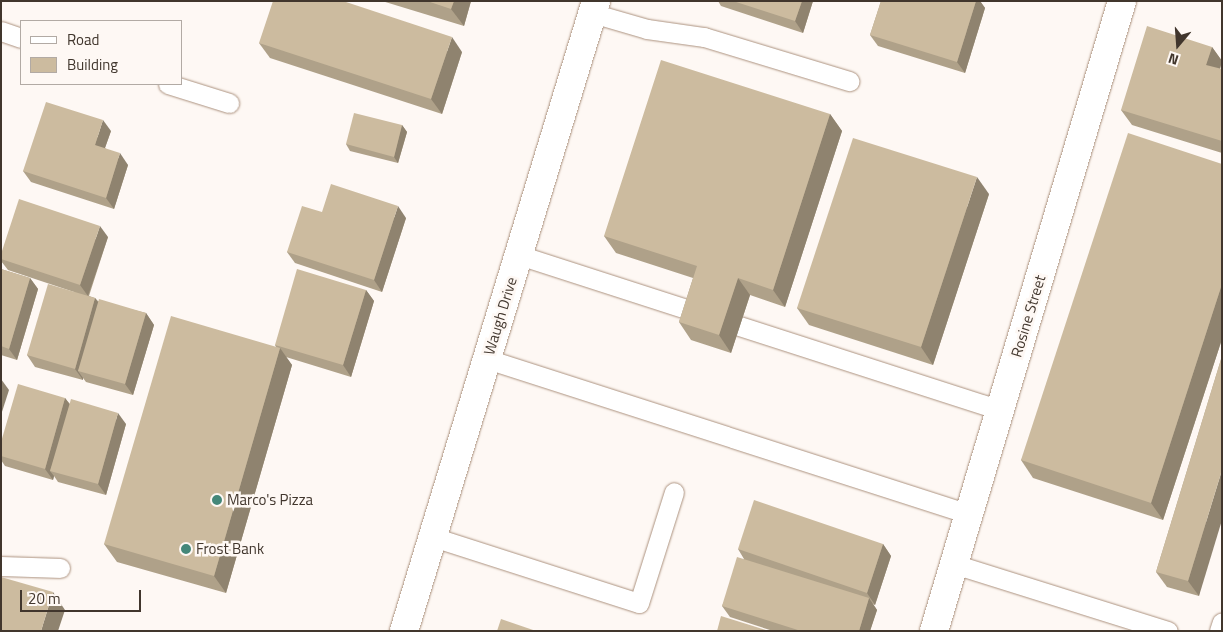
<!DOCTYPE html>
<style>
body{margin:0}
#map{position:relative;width:1223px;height:632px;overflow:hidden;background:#fef8f4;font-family:"Titillium Web",sans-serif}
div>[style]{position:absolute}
.roads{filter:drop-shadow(0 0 1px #ac927f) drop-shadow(0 0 1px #ac927f)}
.lane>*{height:19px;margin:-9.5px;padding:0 9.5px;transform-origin:9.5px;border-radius:9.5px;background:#fff}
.street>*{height:28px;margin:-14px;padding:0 14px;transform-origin:14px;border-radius:14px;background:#fff}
.secondary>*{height:28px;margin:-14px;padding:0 14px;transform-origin:14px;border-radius:14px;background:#fff}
.wall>*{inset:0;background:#afa189}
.shaded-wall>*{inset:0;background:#8f836f}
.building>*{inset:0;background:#ccbb9f}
.dots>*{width:14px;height:14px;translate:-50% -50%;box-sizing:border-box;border:2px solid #fef8f4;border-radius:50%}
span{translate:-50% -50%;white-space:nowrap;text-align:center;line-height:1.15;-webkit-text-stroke:5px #fef8f4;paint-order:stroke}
.street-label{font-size:15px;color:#41362d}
.poi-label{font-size:15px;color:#41362d}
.left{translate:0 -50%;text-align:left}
.frame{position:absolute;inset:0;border:2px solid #41362d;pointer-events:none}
.legend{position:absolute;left:20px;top:20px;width:162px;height:65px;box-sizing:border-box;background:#fef8f4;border:1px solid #b2aaa4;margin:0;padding:6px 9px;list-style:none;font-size:15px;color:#41362d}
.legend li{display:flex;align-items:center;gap:10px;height:25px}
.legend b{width:25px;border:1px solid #b2aaa4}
.north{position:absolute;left:1153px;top:20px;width:50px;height:50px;-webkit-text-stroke:4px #fef8f4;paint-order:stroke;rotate:198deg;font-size:14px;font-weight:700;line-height:20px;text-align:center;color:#41362d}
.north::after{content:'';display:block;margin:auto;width:18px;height:22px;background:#41362d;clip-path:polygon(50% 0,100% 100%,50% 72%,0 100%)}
.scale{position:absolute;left:20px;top:590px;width:121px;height:22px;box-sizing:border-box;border:2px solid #41362d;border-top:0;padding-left:6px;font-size:15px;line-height:18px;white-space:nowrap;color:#41362d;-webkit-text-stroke:4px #fef8f4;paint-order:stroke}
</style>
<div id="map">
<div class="roads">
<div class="lane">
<div style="left:592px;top:13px;width:57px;rotate:16.2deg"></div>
<div style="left:647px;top:29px;width:58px;rotate:8deg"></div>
<div style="left:704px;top:37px;width:152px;rotate:16.9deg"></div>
<div style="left:1px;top:31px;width:21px;rotate:19deg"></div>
<div style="left:168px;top:84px;width:64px;rotate:17.3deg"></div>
<div style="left:519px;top:255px;width:505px;rotate:17.86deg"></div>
<div style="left:487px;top:359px;width:506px;rotate:17.83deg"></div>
<div style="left:433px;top:537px;width:216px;rotate:17.8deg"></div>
<div style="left:639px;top:603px;width:116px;rotate:-72.5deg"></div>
<div style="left:954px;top:564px;width:224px;rotate:17.4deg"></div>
<div style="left:1px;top:566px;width:59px;rotate:1.9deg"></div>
<div style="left:1219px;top:631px;width:9px;rotate:-72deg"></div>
</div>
<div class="street">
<div style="left:934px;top:631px;width:657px;rotate:-73.38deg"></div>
</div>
<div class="secondary">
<div style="left:404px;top:631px;width:659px;rotate:-73.05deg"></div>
</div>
</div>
<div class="wall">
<div style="clip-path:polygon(382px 1px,471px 1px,464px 26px)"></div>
<div style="clip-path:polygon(718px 1px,813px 1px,803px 33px,721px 6px)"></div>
<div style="clip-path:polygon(881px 1px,980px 1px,985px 8px,965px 73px,878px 46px,870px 35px)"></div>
<div style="clip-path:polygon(259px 43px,462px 52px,442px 114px,270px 58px)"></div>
<div style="clip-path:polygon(1212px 47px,1222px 61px,1220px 69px,1222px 69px,1222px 153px,1132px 125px,1121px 110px)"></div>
<div style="clip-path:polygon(830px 114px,842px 131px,785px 307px,750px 295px,731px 353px,691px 340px,679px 322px,693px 278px,616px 253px,604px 236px)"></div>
<div style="clip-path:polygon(402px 125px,407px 132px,398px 163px,350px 151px,346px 144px)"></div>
<div style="clip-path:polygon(111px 131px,105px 148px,128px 165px,114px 209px,31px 182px,23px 171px)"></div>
<div style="clip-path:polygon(1222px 164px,1222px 339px,1163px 520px,1033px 478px,1021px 460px)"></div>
<div style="clip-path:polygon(989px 194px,933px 365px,809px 325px,797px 308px)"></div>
<div style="clip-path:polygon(322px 212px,406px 218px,382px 292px,295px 263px,287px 252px)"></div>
<div style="clip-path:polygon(108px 237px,89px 296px,95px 298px,98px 301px,146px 313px,154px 325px,133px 395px,86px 382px,83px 378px,83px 380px,35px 367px,27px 355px,74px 292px,8px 270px,1px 261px,1px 254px)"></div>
<div style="clip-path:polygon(1px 269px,30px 278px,38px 289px,17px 360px,1px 355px)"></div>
<div style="clip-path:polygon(366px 290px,374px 301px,351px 377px,286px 357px,292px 365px,226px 593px,117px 562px,104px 544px,276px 347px,275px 345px)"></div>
<div style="clip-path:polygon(1222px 356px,1199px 596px,1167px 587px,1156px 572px)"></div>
<div style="clip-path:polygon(65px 398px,70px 404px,126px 424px,106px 495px,58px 482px,54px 476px,53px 480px,5px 466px,1px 460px,1px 442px)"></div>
<div style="clip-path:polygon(883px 544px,891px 556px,875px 605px,873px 604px,877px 610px,870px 631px,773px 631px,730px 617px,722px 606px,744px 559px,738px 549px)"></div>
</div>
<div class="shaded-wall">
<div style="clip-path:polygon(454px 1px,471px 1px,464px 26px,451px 9px)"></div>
<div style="clip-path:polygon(802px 1px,813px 1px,803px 33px,795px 21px)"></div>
<div style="clip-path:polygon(976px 1px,980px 1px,985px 8px,965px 73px,957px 62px)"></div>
<div style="clip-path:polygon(452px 37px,462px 52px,442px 114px,431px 99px)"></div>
<div style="clip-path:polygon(1212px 47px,1222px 61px,1217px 80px,1206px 65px)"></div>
<div style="clip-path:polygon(830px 114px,842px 131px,785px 307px,773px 290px)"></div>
<div style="clip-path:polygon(103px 120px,111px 131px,102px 156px,95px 145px)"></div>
<div style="clip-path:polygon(402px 125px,407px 132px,398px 163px,394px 157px)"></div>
<div style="clip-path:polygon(120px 153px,128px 165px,114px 209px,106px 198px)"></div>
<div style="clip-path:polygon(977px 177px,989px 194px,933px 365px,921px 347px)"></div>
<div style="clip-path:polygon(398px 206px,406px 218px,382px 292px,374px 280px)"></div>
<div style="clip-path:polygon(100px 226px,108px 237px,88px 296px,80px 285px)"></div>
<div style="clip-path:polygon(30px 278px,38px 289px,17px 360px,9px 349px)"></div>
<div style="clip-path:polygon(738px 278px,750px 295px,731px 353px,719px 335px)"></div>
<div style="clip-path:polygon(1222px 284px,1222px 339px,1163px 520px,1151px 503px)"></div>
<div style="clip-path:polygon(366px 290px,374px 301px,351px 377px,343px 365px)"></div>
<div style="clip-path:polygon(95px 298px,103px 309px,78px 371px,83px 378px,83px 380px,75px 369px)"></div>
<div style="clip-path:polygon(146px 313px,154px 325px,133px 395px,125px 384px)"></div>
<div style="clip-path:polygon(280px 348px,292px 365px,226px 593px,214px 576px)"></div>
<div style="clip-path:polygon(1px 379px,9px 390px,1px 415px)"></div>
<div style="clip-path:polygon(65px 398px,73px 409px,50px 471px,54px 476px,53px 480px,45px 469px)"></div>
<div style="clip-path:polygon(118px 413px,126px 424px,106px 495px,98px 484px)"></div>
<div style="clip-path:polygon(1222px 470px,1222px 520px,1199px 596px,1188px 581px)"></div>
<div style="clip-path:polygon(883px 544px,891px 556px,875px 605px,867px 593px)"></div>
<div style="clip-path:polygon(53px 592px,65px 610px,58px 631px,41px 631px)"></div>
<div style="clip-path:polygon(869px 598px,877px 610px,870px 631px,859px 631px)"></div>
</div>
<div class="building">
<div style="clip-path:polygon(273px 1px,343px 1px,452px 37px,431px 99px,259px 43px)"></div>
<div style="clip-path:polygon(427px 1px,454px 1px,451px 9px)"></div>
<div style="clip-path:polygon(733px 1px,802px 1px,795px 21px)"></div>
<div style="clip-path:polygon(881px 1px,976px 1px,957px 62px,870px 35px)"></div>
<div style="clip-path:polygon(1147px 26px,1212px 47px,1206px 65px,1222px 69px,1222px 106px,1221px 109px,1222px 109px,1222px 141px,1121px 110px)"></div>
<div style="clip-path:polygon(661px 60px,830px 114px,773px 290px,738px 278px,719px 335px,679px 322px,697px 266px,604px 236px)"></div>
<div style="clip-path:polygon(46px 102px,103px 120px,95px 145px,120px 153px,106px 198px,23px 171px)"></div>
<div style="clip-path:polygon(354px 113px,402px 125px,394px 157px,346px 144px)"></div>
<div style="clip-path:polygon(1128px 133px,1222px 164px,1222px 284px,1151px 503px,1021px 460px)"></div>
<div style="clip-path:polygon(853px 138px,977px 177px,921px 347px,797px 308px)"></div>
<div style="clip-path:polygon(331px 184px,398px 206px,374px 280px,287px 252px,302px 206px,322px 212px)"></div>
<div style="clip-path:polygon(19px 199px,100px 226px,80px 285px,1px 259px,1px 254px)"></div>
<div style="clip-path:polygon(1px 269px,30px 278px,9px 349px,1px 346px)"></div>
<div style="clip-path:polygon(297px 269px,366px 290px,343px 365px,275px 345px)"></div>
<div style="clip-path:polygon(48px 284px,95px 298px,75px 369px,27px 355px)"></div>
<div style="clip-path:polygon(99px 299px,146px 313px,125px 384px,78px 371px)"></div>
<div style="clip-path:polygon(171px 316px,280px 348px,214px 576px,104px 544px)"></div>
<div style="clip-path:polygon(1222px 356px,1222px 470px,1188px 581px,1156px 572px)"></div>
<div style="clip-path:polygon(18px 384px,65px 398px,45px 469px,1px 456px,1px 442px)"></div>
<div style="clip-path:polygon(71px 399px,118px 413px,98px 484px,50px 471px)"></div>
<div style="clip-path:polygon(754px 500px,883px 544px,867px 593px,738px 549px)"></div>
<div style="clip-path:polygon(737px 557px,869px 598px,859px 631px,801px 631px,722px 606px)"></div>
<div style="clip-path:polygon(1px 577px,53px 592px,41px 631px,1px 631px)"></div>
<div style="clip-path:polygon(721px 616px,769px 631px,717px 631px)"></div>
<div style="clip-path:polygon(501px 619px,536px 631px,497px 631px)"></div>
</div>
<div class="dots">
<div style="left:217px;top:500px;background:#448779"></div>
<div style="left:186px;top:549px;background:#448779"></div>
</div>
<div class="street-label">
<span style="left:500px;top:316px;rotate:-73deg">Waugh Drive</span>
<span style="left:1028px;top:316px;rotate:-73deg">Rosine Street</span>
</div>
<div class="poi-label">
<span class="left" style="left:227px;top:500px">Marco's Pizza</span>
<span class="left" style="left:196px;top:549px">Frost Bank</span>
</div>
<div class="frame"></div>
<ul class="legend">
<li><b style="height:6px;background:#fff"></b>Road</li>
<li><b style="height:14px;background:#ccbb9f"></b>Building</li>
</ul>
<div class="north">N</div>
<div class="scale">20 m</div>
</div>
